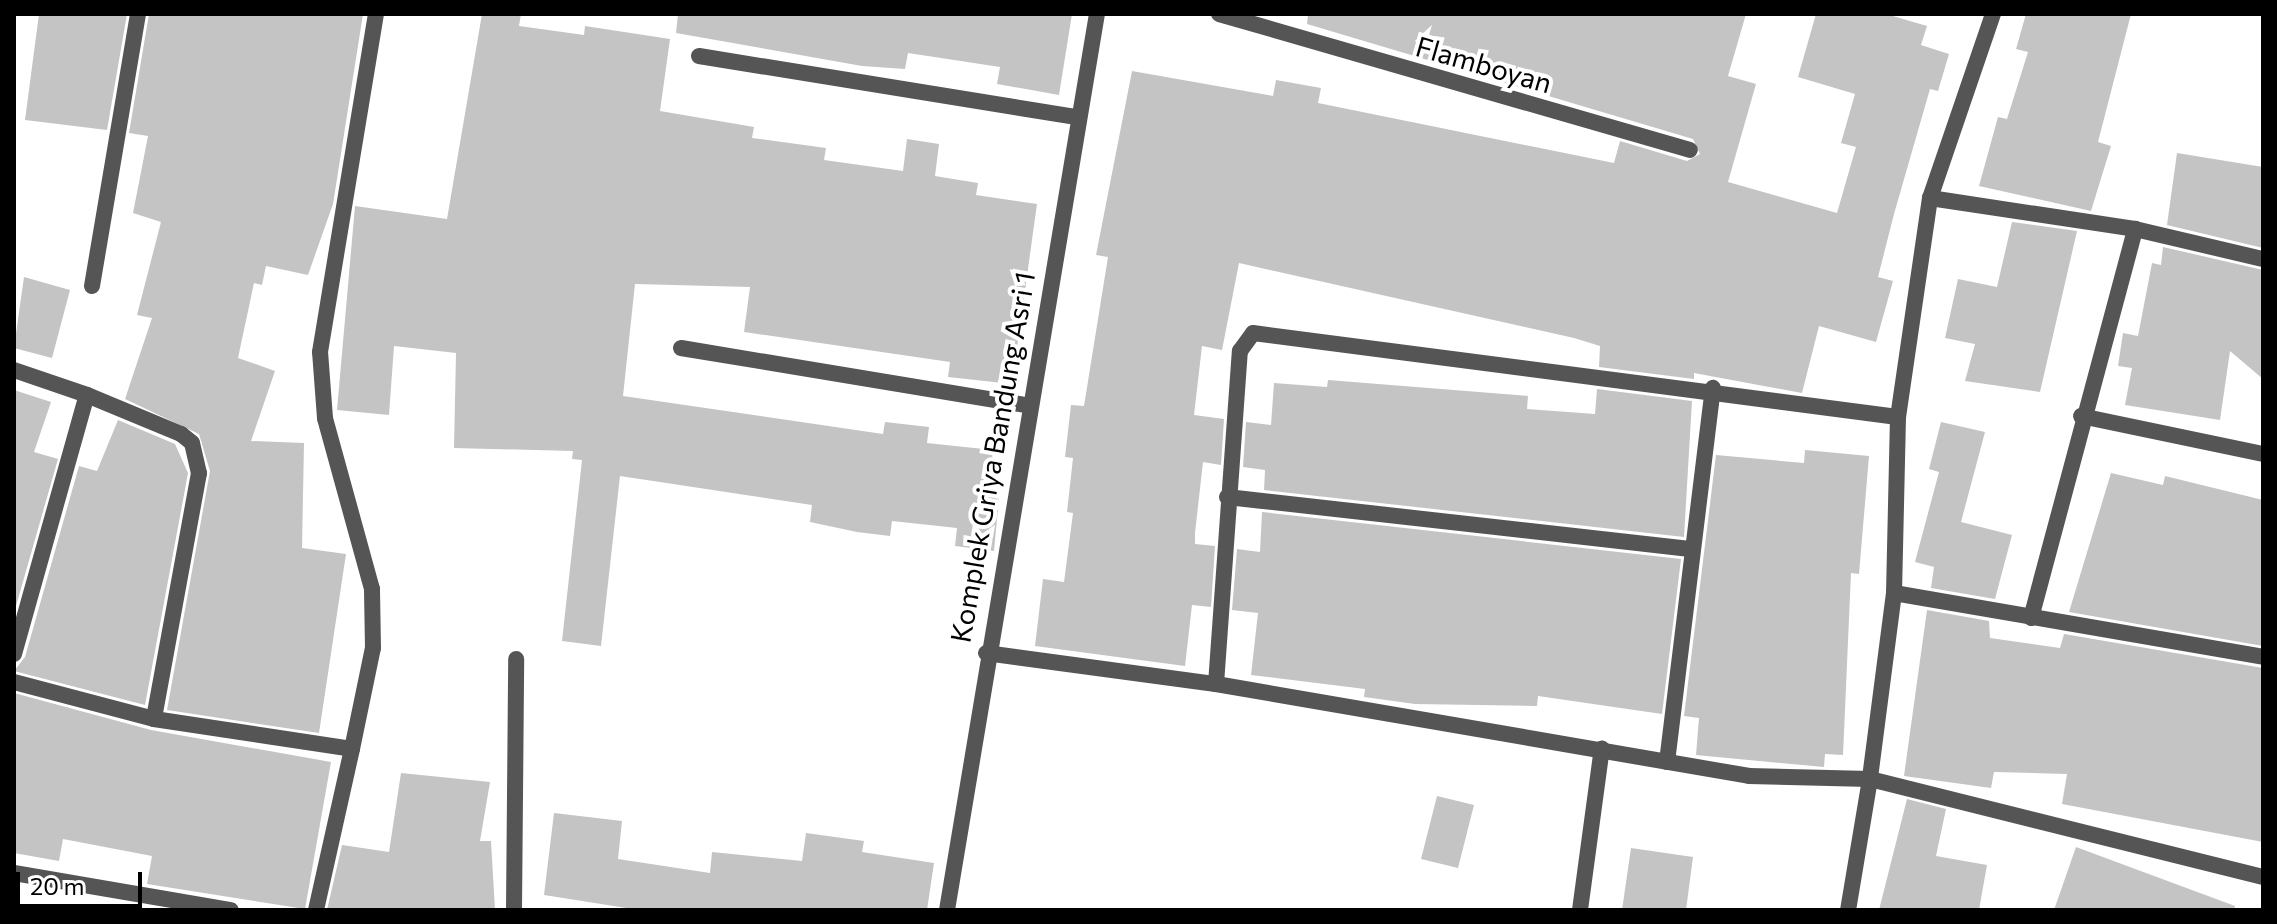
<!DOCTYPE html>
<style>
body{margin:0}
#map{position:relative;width:2277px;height:924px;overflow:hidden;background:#fff;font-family:Commissioner,sans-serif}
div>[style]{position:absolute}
.building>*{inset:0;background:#c4c4c4}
.minor>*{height:16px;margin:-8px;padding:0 8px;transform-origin:8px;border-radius:8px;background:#555}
span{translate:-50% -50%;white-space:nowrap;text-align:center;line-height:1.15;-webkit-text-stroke:8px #fff;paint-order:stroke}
.street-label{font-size:28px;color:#000}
.frame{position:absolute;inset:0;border:16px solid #000;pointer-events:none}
.scale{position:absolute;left:16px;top:872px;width:126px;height:36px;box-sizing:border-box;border:4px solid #000;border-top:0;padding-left:10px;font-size:24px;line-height:28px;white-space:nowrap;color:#000;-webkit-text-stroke:6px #fff;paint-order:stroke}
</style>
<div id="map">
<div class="building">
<div style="clip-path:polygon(39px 14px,127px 14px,107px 130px,25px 120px)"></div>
<div style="clip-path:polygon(149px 14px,363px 14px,333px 204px,308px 275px,266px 266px,262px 285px,254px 283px,238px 358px,275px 371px,251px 441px,304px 443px,302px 548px,346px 554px,319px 733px,167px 710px,210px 471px,199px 434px,125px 399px,152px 318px,137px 315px,161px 222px,133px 213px,148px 136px,129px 133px)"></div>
<div style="clip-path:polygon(482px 14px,521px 14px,519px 26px,584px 35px,585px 26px,670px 39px,660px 111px,754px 127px,752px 138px,826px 148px,824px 160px,903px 171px,907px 139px,939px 144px,935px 176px,978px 183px,976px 195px,1037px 204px,1012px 384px,948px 377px,950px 362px,744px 332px,750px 287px,635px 284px,623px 396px,883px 434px,885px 422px,929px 427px,927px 443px,993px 450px,988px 496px,999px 498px,994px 551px,955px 546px,957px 528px,892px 521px,890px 536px,857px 532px,810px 522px,812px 505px,620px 476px,601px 646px,562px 641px,582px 460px,572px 459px,573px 451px,454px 448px,456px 353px,394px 346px,389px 415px,337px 410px,355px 206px,447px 219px)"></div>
<div style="clip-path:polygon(678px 14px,1072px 14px,1059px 95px,997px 84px,1000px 67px,908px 53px,905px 69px,862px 66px,676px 33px)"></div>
<div style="clip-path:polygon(1308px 14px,1746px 14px,1728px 76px,1756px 84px,1728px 182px,1837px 213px,1856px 147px,1841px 143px,1855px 94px,1798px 77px,1816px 14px,1886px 14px,1927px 26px,1921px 45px,1949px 54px,1938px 91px,1930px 89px,1894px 214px,1878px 277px,1893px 281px,1876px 342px,1819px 326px,1802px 393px,1694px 373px,1694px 379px,1599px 367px,1600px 346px,1574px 338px,1239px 263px,1222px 350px,1202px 346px,1194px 415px,1224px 419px,1221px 465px,1203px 462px,1195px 533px,1195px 544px,1215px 546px,1211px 607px,1192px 605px,1185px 666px,1035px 646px,1043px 579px,1064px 582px,1073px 513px,1067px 512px,1073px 458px,1065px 457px,1071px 405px,1084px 406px,1108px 257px,1096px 255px,1132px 71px,1273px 96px,1276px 80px,1321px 88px,1318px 103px,1614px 163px,1620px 141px,1687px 161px,1700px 154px,1693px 139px,1307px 24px)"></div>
<div style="clip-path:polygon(2026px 14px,2131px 14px,2098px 142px,2111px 146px,2091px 211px,1979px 186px,1998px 117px,2007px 119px,2028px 52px,2016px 49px)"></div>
<div style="clip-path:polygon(2177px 153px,2263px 167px,2263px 248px,2167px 225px)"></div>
<div style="clip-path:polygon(2012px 222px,2077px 231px,2040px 392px,1965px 381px,1975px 344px,1945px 338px,1958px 279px,1997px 287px)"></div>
<div style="clip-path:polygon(2163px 247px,2263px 270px,2263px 379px,2230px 351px,2220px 420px,2125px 405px,2132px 368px,2118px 366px,2123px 333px,2138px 336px,2152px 263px,2161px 265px)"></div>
<div style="clip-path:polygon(24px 277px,70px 290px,52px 358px,14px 348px)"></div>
<div style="clip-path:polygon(1328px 380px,1528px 396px,1527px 409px,1595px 414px,1597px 389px,1692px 401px,1684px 537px,1264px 490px,1265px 470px,1243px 467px,1246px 422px,1271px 425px,1274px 383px,1327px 387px)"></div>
<div style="clip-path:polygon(14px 390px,51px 402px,34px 452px,58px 459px,14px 613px)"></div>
<div style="clip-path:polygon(118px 420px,175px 444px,188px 473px,145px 705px,14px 671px,25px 657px,79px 466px,97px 471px)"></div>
<div style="clip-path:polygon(1941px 422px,1985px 432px,1961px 522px,2012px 535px,1995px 599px,1931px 588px,1934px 567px,1915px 562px,1939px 472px,1929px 469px)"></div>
<div style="clip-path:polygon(1805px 450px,1869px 456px,1859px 574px,1851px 573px,1843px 755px,1825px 754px,1824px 767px,1696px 755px,1699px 718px,1684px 716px,1716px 455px,1804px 463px)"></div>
<div style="clip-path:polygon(2111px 473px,2163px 485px,2165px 476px,2263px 500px,2263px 646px,2069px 612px)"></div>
<div style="clip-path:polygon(1262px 512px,1681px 559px,1662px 714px,1538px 696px,1537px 706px,1415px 704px,1364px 697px,1365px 689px,1251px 675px,1258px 613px,1232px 610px,1237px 549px,1260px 552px)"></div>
<div style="clip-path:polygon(1927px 610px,1989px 621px,1990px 638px,2060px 648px,2064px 634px,2263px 668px,2263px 842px,2062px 804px,2067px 774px,1994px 772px,1991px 788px,1904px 776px)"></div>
<div style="clip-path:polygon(14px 693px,151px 730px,331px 762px,305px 909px,147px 884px,152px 856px,63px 839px,59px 861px,14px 853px)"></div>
<div style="clip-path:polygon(401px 773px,490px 782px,480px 841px,491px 841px,495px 910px,327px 910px,342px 845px,389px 852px)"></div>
<div style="clip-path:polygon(1437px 796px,1474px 805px,1458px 868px,1421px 859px)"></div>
<div style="clip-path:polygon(1907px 799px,1946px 809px,1936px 856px,1987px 865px,1979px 910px,1879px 910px)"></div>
<div style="clip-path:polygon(554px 813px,622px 821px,618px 859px,710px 873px,712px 852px,802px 861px,806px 833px,864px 841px,862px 852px,934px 863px,927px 910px,639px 910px,544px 895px)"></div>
<div style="clip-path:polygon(2076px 847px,2235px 906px,2234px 910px,2054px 910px)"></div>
<div style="clip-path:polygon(1631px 848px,1693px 857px,1686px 910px,1622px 910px)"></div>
</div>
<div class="minor">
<div style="left:1219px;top:14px;width:490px;rotate:16.1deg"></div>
<div style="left:1993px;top:14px;width:194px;rotate:108.9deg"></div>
<div style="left:1930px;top:198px;width:221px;rotate:98.3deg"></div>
<div style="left:1898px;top:417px;width:176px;rotate:91.3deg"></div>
<div style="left:1894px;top:593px;width:188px;rotate:97.4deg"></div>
<div style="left:1870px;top:779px;width:405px;rotate:14deg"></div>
<div style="left:699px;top:56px;width:381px;rotate:9.2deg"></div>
<div style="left:1930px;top:198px;width:207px;rotate:8.6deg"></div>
<div style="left:92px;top:286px;width:276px;rotate:-80.4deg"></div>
<div style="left:681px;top:348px;width:351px;rotate:9.4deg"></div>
<div style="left:14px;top:370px;width:77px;rotate:18.9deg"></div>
<div style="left:2081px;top:416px;width:186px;rotate:11.8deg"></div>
<div style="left:1227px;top:497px;width:466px;rotate:6.4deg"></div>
<div style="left:1894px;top:593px;width:375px;rotate:9.8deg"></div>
<div style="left:2031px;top:618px;width:403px;rotate:-75deg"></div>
<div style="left:2135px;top:229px;width:131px;rotate:13.2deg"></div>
<div style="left:986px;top:653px;width:232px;rotate:7.7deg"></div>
<div style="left:1216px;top:684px;width:541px;rotate:9.79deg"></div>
<div style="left:1749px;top:776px;width:121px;rotate:1.4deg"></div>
<div style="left:1870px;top:779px;width:133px;rotate:99.5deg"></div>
<div style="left:14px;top:654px;width:269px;rotate:-74.3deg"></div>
<div style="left:87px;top:395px;width:102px;rotate:22.5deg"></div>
<div style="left:181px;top:434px;width:14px;rotate:39deg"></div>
<div style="left:192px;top:443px;width:31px;rotate:77deg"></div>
<div style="left:199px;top:473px;width:250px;rotate:100.4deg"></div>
<div style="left:14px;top:682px;width:145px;rotate:14.8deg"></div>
<div style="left:154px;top:719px;width:200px;rotate:8.6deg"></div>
<div style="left:352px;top:749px;width:165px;rotate:102.6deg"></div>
<div style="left:1216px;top:684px;width:334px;rotate:-85.9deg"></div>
<div style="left:1240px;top:351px;width:22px;rotate:-54deg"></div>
<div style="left:1253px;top:333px;width:650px;rotate:7.42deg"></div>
<div style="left:352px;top:749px;width:103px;rotate:-78.3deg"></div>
<div style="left:373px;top:648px;width:59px;rotate:-91deg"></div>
<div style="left:372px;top:589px;width:177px;rotate:-105.4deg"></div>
<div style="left:325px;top:418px;width:66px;rotate:-94.3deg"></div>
<div style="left:320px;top:352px;width:343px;rotate:-80.6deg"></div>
<div style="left:1667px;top:762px;width:377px;rotate:-83deg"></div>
<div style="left:14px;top:873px;width:220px;rotate:9.7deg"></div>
<div style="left:514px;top:910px;width:251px;rotate:-89.5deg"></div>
<div style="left:947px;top:910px;width:908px;rotate:-80.5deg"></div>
<div style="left:1580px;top:910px;width:163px;rotate:-82.3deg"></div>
</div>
<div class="street-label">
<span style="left:1484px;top:64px;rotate:16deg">Flamboyan</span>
<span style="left:992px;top:457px;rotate:-80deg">Komplek Griya Bandung Asri 1</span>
</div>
<div class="frame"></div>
<div class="scale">20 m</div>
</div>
